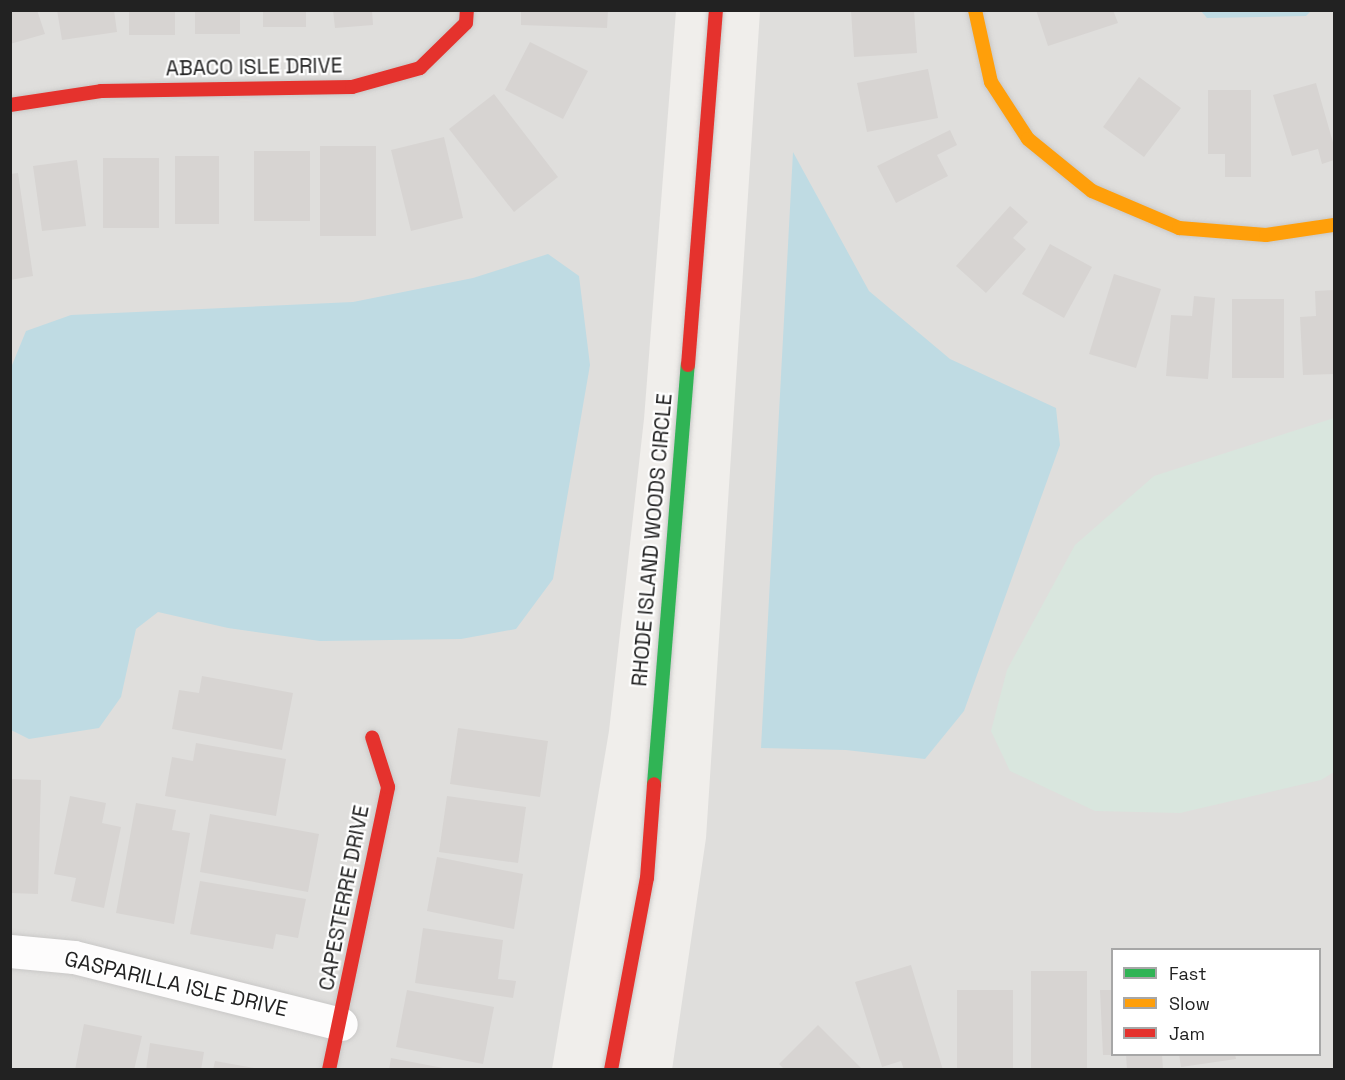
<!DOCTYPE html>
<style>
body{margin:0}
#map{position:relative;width:1345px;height:1080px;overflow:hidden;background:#f0eeeb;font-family:"Space Grotesk",sans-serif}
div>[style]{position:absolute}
.residential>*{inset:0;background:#dfdedc}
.wetland>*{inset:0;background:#d9e6de}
.water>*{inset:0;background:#bfdbe3}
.building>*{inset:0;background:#d7d4d2}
.roads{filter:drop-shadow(0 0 2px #c9c8c7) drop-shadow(0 0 2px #c9c8c7)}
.street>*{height:33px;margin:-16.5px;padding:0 16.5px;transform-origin:16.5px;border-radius:16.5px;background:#fdfcfc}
.fast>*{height:14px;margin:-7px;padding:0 7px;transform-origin:7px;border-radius:7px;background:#30b455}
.slow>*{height:14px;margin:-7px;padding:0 7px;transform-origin:7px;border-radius:7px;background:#ff9f0a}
.jam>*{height:14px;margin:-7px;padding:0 7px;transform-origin:7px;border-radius:7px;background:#e5322d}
span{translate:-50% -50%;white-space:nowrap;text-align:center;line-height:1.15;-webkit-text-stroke:4.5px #fff;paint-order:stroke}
.street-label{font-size:21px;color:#222}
.frame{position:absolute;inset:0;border:12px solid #222;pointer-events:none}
.legend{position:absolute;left:1111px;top:948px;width:210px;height:108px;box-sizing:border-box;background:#fff;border:2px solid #a7a7a7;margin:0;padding:8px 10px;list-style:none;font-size:18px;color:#222}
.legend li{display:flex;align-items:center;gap:12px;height:30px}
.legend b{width:30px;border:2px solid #a7a7a7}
</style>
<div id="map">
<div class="residential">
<div style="clip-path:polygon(10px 11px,676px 11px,644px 419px,609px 731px,552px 1069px,11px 1069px)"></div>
<div style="clip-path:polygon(evenodd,760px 11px,1334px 11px,1334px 1069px,672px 1070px,706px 838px,760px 11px,1112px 950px,1320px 950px,1320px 1054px,1112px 1054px,1112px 950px)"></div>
</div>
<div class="wetland">
<div style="clip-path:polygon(1334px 418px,1334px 772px,1321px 780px,1180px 813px,1095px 811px,1010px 771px,991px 731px,1007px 670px,1075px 545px,1154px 476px)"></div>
</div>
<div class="water">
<div style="clip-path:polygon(1201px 11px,1311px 11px,1306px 16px,1207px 18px)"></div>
<div style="clip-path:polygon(793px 152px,869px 291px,950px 359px,1056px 408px,1060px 445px,964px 711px,925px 759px,846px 750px,761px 748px)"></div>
<div style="clip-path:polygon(548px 254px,579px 276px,590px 365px,553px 579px,516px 629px,461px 639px,320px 641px,228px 628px,158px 612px,136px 629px,121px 697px,99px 728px,29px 739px,11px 730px,10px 370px,26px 331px,71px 315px,353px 302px,473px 278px)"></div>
</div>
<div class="building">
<div style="clip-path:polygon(10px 10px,37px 10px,45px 34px,10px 44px)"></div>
<div style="clip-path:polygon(57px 10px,114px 10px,117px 32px,62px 40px)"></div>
<div style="clip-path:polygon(129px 10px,175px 10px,175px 35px,129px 35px)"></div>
<div style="clip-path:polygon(195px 10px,240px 10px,240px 34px,195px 34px)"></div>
<div style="clip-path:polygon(263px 10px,306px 10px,306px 27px,263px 27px)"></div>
<div style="clip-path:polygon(333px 10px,372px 10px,373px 25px,335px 28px)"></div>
<div style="clip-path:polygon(521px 10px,608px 10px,607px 28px,521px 25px)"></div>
<div style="clip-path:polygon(851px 10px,914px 10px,917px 53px,854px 57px)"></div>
<div style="clip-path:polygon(1036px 10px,1113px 10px,1118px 23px,1048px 46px)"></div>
<div style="clip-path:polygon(530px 42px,588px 71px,563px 119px,505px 90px)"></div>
<div style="clip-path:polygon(928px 69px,938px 118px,867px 132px,857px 83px)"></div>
<div style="clip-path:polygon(1139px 77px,1181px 108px,1144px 157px,1103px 127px)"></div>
<div style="clip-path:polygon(1316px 83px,1334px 146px,1334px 160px,1322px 164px,1318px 149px,1292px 156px,1273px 95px)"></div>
<div style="clip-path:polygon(1208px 90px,1251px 90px,1251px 177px,1225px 177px,1225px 154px,1208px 154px)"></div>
<div style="clip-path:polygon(494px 94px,558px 177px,514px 212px,449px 129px)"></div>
<div style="clip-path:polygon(950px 130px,957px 145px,937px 155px,948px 176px,896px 203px,877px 166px)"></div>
<div style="clip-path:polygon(444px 137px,463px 218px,411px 231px,391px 150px)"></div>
<div style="clip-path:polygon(320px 146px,376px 146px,376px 236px,320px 236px)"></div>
<div style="clip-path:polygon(254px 151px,310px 151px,310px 221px,254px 221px)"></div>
<div style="clip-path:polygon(175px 156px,219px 156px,219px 224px,175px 224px)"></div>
<div style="clip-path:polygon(103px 158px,159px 158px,159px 228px,103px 228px)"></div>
<div style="clip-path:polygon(77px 160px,86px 226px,42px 231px,33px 166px)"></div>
<div style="clip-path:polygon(18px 173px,33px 276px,10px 280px,10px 174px)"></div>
<div style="clip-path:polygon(1010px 206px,1028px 222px,1013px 238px,1026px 249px,986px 293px,956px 266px)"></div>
<div style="clip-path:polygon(1050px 244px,1092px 267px,1064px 318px,1022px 294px)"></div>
<div style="clip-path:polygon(1114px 274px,1161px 289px,1136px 368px,1089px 354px)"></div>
<div style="clip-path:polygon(1334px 290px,1334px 374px,1303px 375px,1300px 317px,1316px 316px,1315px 291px)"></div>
<div style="clip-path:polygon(1194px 296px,1215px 298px,1208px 379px,1166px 376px,1171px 315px,1192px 316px)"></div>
<div style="clip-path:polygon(1232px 299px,1284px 299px,1284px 378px,1232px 378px)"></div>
<div style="clip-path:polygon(202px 676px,293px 693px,282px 750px,172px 729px,179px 690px,199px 693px)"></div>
<div style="clip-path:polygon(458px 728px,548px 741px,540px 797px,450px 784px)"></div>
<div style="clip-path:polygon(196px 743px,286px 759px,276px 816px,165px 796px,172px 757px,193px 761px)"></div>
<div style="clip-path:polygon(10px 779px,41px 780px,38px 894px,10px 893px)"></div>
<div style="clip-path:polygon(70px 796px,106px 803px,102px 823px,121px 827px,104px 908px,71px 901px,76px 878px,54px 874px)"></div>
<div style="clip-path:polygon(447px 796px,526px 807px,518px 863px,439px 852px)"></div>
<div style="clip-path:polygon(136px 803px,176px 810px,172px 830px,190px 833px,174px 924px,116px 913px)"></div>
<div style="clip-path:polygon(210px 814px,319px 834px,308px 892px,200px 872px)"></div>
<div style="clip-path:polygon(437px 857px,523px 874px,514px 929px,427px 911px)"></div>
<div style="clip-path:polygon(200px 881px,306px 899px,298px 938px,276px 934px,273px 949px,190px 934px)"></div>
<div style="clip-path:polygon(423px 928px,503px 940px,498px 979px,516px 981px,513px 998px,415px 983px)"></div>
<div style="clip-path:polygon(911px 965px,943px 1070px,904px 1070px,901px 1061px,882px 1067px,855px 982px)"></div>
<div style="clip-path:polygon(1031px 971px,1087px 971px,1087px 1070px,1031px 1070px)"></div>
<div style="clip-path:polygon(407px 990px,494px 1007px,483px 1064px,396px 1047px)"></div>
<div style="clip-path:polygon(957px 990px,1013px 990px,1013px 1070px,957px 1070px)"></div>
<div style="clip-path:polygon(1100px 990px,1112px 990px,1112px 1055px,1103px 1055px)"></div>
<div style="clip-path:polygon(84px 1024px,142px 1036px,134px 1070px,75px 1070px)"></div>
<div style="clip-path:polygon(818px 1025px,863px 1070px,785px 1070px,779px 1064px)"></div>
<div style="clip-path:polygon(150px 1043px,204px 1052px,201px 1070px,146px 1070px)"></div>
<div style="clip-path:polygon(1126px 1054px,1162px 1054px,1163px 1070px,1127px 1070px)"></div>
<div style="clip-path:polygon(1179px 1054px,1235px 1054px,1236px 1059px,1181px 1067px)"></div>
<div style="clip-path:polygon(391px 1058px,443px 1068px,443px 1070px,389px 1070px)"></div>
<div style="clip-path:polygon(215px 1061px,254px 1068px,254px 1070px,213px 1070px)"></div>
</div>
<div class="roads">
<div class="street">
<div style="left:10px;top:951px;width:64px;rotate:5.4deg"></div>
<div style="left:74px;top:957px;width:275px;rotate:14.1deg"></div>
</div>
<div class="fast">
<div style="left:654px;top:784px;width:420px;rotate:-85.4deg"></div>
</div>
<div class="slow">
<div style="left:975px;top:10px;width:74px;rotate:77.5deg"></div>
<div style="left:991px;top:82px;width:68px;rotate:57deg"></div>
<div style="left:1028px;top:139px;width:82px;rotate:39.1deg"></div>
<div style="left:1092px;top:191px;width:95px;rotate:23deg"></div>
<div style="left:1179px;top:228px;width:87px;rotate:4.6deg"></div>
<div style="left:1266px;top:235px;width:69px;rotate:-8.4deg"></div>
</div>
<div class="jam">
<div style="left:10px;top:105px;width:92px;rotate:-8.7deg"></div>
<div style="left:101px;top:91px;width:251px;rotate:-0.9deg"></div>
<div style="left:352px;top:87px;width:71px;rotate:-15.6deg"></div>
<div style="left:420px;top:68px;width:64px;rotate:-44.4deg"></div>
<div style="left:466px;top:23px;width:13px;rotate:-86deg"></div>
<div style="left:688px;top:365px;width:356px;rotate:-85.5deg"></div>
<div style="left:329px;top:1070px;width:289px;rotate:-78.2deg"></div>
<div style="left:388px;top:787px;width:52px;rotate:-107.7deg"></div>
<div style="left:611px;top:1070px;width:195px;rotate:-79.4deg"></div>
<div style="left:647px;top:878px;width:94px;rotate:-85.7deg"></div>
</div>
</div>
<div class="street-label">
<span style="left:254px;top:67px;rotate:-1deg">ABACO ISLE DRIVE</span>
<span style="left:652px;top:540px;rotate:-85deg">RHODE ISLAND WOODS CIRCLE</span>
<span style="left:344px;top:898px;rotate:-79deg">CAPESTERRE DRIVE</span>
<span style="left:176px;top:984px;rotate:13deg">GASPARILLA ISLE DRIVE</span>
</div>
<div class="frame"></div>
<ul class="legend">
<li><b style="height:8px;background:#30b455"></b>Fast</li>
<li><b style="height:8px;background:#ff9f0a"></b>Slow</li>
<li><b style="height:8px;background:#e5322d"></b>Jam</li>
</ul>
</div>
